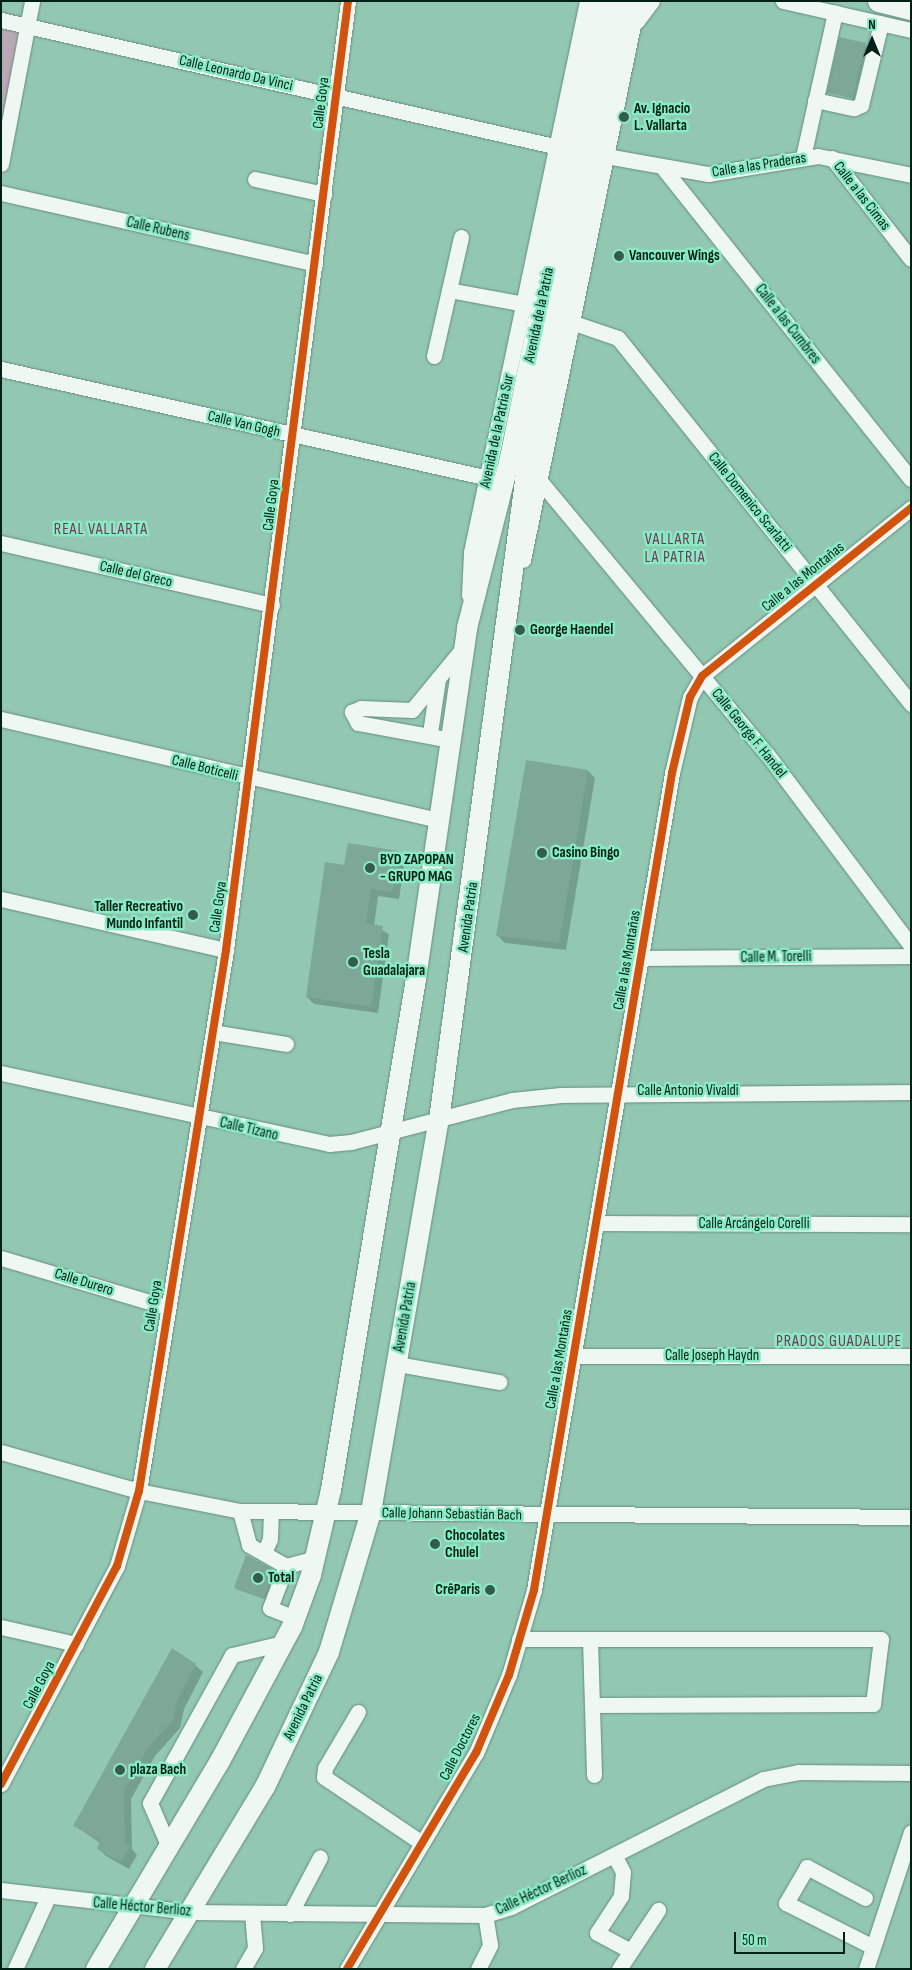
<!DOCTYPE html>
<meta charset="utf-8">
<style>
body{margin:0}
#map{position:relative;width:912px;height:1970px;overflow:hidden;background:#92c7b2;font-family:"Sofia Sans Condensed",sans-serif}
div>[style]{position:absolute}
.green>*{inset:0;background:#b8a8b4}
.shadow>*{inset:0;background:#0003}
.building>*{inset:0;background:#7da797}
.roads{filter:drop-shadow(0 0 1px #668c7e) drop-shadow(0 0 1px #668c7e)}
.minor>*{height:15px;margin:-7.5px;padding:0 7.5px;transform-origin:7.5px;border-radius:7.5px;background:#eff7f3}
.major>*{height:20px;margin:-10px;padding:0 10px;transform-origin:10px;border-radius:10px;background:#eff7f3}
.highway>*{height:22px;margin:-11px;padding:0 11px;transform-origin:11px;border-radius:11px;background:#eff7f3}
.cycleway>*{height:8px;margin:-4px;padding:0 4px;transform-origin:4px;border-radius:4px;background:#d1530d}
.dots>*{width:14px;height:14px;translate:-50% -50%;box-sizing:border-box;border:2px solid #89eac3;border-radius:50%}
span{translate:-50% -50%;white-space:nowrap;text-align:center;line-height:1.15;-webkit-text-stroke:5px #89eac3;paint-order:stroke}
.street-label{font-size:15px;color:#022116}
.poi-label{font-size:15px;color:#022116;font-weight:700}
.left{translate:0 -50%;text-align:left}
.right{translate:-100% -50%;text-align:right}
.neighbourhood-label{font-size:16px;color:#733459;letter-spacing:1px}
.frame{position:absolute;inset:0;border:2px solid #022116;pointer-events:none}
.north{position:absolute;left:847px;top:15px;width:50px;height:50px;-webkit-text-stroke:4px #89eac3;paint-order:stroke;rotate:0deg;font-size:14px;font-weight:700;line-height:20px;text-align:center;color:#022116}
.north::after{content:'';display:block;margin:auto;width:18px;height:22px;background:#022116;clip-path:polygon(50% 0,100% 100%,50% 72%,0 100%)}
.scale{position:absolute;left:734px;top:1932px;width:111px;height:22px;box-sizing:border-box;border:2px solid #022116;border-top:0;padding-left:6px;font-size:15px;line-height:18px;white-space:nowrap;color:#022116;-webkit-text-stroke:4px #89eac3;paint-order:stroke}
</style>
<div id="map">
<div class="green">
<div style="clip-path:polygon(1px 29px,21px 33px,1px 128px)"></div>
</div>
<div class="shadow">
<div style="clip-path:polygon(840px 38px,867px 46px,854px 99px,828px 92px)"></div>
<div style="clip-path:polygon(588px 771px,595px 778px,566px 950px,505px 943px,498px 936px)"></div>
<div style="clip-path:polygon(398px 852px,405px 859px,399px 899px,378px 896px,374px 926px,389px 934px,378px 1013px,314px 1004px,307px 997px,345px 866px)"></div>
<div style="clip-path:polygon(246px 1557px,275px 1573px,265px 1599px,236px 1589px)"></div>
<div style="clip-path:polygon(195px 1665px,203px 1672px,184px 1709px,180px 1728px,155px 1756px,131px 1799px,132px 1849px,137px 1855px,129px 1869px,106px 1856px,99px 1849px,100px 1843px,74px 1825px)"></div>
</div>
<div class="building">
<div style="clip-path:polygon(839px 37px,866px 43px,853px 98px,827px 93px)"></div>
<div style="clip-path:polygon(526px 760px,588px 770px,559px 943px,496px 936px)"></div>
<div style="clip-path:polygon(348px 843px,399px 851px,392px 892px,371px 889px,366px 923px,383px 926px,371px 1007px,306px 997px,325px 862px,344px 865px)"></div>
<div style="clip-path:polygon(246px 1555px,274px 1570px,264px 1599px,234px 1588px)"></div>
<div style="clip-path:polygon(172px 1648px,196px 1664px,177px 1701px,173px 1720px,148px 1748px,124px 1791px,125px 1844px,131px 1846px,121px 1862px,97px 1849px,100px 1840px,73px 1826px)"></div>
</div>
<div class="roads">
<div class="minor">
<div style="left:783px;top:1px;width:131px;rotate:12.8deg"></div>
<div style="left:1px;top:20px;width:571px;rotate:12.84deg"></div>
<div style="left:637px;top:21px;width:25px;rotate:-53deg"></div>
<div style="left:815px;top:100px;width:40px;rotate:12deg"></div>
<div style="left:854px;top:108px;width:8px;rotate:-23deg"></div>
<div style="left:861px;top:105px;width:84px;rotate:-76.3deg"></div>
<div style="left:606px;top:156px;width:104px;rotate:10deg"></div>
<div style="left:708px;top:174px;width:111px;rotate:-9.3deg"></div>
<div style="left:818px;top:156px;width:95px;rotate:11.5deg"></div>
<div style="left:803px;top:157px;width:148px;rotate:-77.5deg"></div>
<div style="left:832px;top:158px;width:128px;rotate:52deg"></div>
<div style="left:1px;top:164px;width:166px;rotate:-79.2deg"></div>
<div style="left:664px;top:169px;width:396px;rotate:51.5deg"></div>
<div style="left:255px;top:179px;width:71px;rotate:12.3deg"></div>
<div style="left:1px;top:193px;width:322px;rotate:12.7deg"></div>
<div style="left:449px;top:290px;width:76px;rotate:10.6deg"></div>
<div style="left:574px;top:323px;width:46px;rotate:18.8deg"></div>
<div style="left:618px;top:338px;width:469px;rotate:51.3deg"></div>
<div style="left:434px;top:356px;width:122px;rotate:-77.2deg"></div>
<div style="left:1px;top:369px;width:498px;rotate:12.6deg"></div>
<div style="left:540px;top:481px;width:355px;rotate:50.3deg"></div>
<div style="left:767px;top:754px;width:240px;rotate:53.1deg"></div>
<div style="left:1px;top:543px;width:278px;rotate:12.9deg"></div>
<div style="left:523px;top:560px;width:571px;rotate:-78.38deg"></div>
<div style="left:469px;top:595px;width:43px;rotate:-87.3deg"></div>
<div style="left:471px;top:552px;width:563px;rotate:-78.11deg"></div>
<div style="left:1px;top:719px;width:449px;rotate:13deg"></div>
<div style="left:430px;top:733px;width:55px;rotate:-81.6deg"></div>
<div style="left:451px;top:740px;width:95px;rotate:-169.6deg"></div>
<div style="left:358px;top:723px;width:13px;rotate:-119deg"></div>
<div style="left:352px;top:712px;width:10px;rotate:-24deg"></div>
<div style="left:361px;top:708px;width:51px;rotate:2.2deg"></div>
<div style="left:412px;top:710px;width:82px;rotate:-50.5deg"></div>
<div style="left:1px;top:899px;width:231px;rotate:12.8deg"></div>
<div style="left:641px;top:958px;width:270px;rotate:-0.4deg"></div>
<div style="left:213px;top:1032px;width:74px;rotate:9.3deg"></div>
<div style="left:1px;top:1073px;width:336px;rotate:12.2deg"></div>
<div style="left:329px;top:1144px;width:22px;rotate:-5deg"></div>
<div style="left:351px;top:1142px;width:166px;rotate:-14.6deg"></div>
<div style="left:512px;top:1100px;width:49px;rotate:-5.8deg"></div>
<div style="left:561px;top:1095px;width:350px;rotate:-0.5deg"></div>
<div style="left:596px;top:1223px;width:315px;rotate:0.2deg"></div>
<div style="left:1px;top:1258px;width:172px;rotate:16.5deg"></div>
<div style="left:574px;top:1356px;width:337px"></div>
<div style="left:397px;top:1364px;width:104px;rotate:10deg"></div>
<div style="left:1px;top:1452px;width:143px;rotate:15.8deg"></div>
<div style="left:139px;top:1491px;width:103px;rotate:11.2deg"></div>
<div style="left:240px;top:1511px;width:671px;rotate:0.51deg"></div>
<div style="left:240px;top:1511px;width:35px;rotate:75deg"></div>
<div style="left:249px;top:1545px;width:43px;rotate:29.6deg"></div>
<div style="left:286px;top:1566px;width:30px;rotate:-15deg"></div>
<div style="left:264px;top:1553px;width:15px;rotate:-67deg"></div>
<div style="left:270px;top:1539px;width:26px;rotate:-88deg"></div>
<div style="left:286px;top:1566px;width:45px;rotate:110.9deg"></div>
<div style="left:270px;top:1608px;width:27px;rotate:22deg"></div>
<div style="left:1px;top:1627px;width:77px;rotate:12.8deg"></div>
<div style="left:519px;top:1639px;width:71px"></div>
<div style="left:593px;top:1705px;width:280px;rotate:-0.2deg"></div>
<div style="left:873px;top:1704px;width:65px;rotate:-83deg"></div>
<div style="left:881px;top:1639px;width:291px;rotate:180deg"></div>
<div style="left:590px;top:1639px;width:136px;rotate:88.3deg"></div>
<div style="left:358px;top:1712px;width:65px;rotate:120.5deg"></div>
<div style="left:325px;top:1768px;width:9px;rotate:96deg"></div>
<div style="left:324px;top:1777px;width:118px;rotate:34deg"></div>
<div style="left:1px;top:1784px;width:247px;rotate:-62deg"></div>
<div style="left:117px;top:1566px;width:78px;rotate:-73.7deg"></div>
<div style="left:139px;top:1491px;width:548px;rotate:-80.86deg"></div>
<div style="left:226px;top:950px;width:957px;rotate:-82.67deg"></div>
<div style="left:169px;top:1847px;width:48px;rotate:-113.4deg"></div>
<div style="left:150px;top:1803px;width:169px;rotate:-61deg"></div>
<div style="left:232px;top:1655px;width:52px;rotate:-13.2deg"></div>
<div style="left:614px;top:1855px;width:19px;rotate:62deg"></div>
<div style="left:623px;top:1872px;width:24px;rotate:95deg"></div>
<div style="left:621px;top:1896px;width:44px;rotate:123deg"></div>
<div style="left:597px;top:1933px;width:38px;rotate:28deg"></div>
<div style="left:1px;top:1890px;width:190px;rotate:6.6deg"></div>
<div style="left:190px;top:1912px;width:295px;rotate:0.6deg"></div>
<div style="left:485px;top:1915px;width:27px;rotate:-17deg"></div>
<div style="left:511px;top:1907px;width:283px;rotate:-26.9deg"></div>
<div style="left:763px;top:1779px;width:36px;rotate:-11deg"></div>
<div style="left:798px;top:1772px;width:113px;rotate:0.5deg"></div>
<div style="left:865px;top:1898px;width:66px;rotate:-151.9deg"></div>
<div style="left:807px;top:1867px;width:42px;rotate:120.3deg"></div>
<div style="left:786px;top:1903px;width:97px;rotate:26.8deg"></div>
<div style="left:290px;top:1914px;width:64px;rotate:-62.2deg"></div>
<div style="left:15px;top:1969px;width:79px;rotate:-65.4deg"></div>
<div style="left:243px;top:1969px;width:24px;rotate:-60deg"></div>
<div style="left:255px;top:1948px;width:35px;rotate:-95deg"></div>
<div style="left:347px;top:1969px;width:252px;rotate:-59.2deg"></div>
<div style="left:476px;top:1753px;width:85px;rotate:-67.1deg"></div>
<div style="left:509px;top:1675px;width:89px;rotate:-73.6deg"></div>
<div style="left:534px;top:1590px;width:829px;rotate:-80.41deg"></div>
<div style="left:672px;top:773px;width:78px;rotate:-76.7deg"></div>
<div style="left:690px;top:697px;width:24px;rotate:-60deg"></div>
<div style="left:702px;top:676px;width:268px;rotate:-38.8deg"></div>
<div style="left:478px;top:1969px;width:27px;rotate:-63deg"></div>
<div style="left:490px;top:1945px;width:30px;rotate:-99deg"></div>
<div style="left:619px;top:1969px;width:71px;rotate:-56.5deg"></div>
<div style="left:866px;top:1969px;width:144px;rotate:-71.8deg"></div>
</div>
<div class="major">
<div style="left:96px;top:1969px;width:242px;rotate:-59.2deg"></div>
<div style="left:220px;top:1761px;width:152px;rotate:-61.8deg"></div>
<div style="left:292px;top:1627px;width:55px;rotate:-69.9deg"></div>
<div style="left:311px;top:1575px;width:87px;rotate:-76.8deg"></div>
<div style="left:331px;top:1490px;width:518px;rotate:-80.56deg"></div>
<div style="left:416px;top:979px;width:355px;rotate:-81.7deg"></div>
<div style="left:467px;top:628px;width:175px;rotate:-75.8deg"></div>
<div style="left:510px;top:458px;width:466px;rotate:-78.5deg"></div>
<div style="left:155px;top:1969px;width:213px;rotate:-58.9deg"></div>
<div style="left:265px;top:1787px;width:149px;rotate:-64.6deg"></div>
<div style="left:329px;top:1652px;width:146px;rotate:-73.3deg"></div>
<div style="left:371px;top:1512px;width:398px;rotate:-80.2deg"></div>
<div style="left:439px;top:1120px;width:667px;rotate:-82.33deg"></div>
<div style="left:528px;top:459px;width:467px;rotate:-78.5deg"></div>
</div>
<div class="highway">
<div style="left:879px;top:1px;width:33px;rotate:14deg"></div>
</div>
</div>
<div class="cycleway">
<div style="left:1px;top:1784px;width:247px;rotate:-62deg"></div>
<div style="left:117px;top:1566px;width:78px;rotate:-73.7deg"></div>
<div style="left:139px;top:1491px;width:548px;rotate:-80.86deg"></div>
<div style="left:226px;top:950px;width:957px;rotate:-82.67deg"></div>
<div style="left:347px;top:1969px;width:252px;rotate:-59.2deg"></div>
<div style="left:476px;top:1753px;width:85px;rotate:-67.1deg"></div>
<div style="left:509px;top:1675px;width:89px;rotate:-73.6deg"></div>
<div style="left:534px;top:1590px;width:829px;rotate:-80.41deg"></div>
<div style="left:672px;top:773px;width:78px;rotate:-76.7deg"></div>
<div style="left:690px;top:697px;width:24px;rotate:-60deg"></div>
<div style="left:702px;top:676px;width:268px;rotate:-38.8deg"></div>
</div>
<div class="dots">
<div style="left:624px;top:117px;background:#345b4d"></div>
<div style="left:619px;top:256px;background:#345b4d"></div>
<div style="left:520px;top:630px;background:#345b4d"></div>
<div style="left:542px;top:853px;background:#345b4d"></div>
<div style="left:370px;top:868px;background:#345b4d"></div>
<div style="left:193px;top:915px;background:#345b4d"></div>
<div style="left:353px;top:962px;background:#345b4d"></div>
<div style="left:435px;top:1544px;background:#345b4d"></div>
<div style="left:258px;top:1578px;background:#345b4d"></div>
<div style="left:490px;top:1590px;background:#345b4d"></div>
<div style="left:120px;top:1770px;background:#345b4d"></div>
</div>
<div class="street-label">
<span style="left:236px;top:73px;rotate:13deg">Calle Leonardo Da Vinci</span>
<span style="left:321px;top:103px;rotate:-83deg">Calle Goya</span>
<span style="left:759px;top:165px;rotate:-9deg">Calle a las Praderas</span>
<span style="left:862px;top:196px;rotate:52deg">Calle a las Cimas</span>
<span style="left:158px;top:229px;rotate:13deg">Calle Rubens</span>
<span style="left:539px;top:315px;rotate:-78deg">Avenida de la Patria</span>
<span style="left:788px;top:324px;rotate:52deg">Calle a las Cumbres</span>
<span style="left:244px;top:424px;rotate:13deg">Calle Van Gogh</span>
<span style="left:497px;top:431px;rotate:-78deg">Avenida de la Patria Sur</span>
<span style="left:750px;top:502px;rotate:51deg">Calle Domenico Scarlatti</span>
<span style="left:271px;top:505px;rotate:-83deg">Calle Goya</span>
<span style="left:136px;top:574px;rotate:13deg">Calle del Greco</span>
<span style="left:803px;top:577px;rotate:-39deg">Calle a las Montañas</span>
<span style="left:749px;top:733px;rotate:51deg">Calle George F. Handel</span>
<span style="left:205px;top:768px;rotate:14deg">Calle Boticelli</span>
<span style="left:218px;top:907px;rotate:-82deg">Calle Goya</span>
<span style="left:468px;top:917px;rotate:-82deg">Avenida Patria</span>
<span style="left:776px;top:957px;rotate:-1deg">Calle M. Torelli</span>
<span style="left:627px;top:960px;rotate:-80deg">Calle a las Montañas</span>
<span style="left:688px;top:1091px">Calle Antonio Vivaldi</span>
<span style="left:249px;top:1129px;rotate:13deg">Calle Tizano</span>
<span style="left:754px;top:1224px">Calle Arcángelo Corelli</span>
<span style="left:84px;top:1282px;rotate:17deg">Calle Durero</span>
<span style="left:153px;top:1306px;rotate:-81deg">Calle Goya</span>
<span style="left:405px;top:1317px;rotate:-80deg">Avenida Patria</span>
<span style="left:712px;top:1356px">Calle Joseph Haydn</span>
<span style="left:559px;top:1359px;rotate:-80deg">Calle a las Montañas</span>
<span style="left:452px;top:1514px;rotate:1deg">Calle Johann Sebastián Bach</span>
<span style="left:39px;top:1685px;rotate:-62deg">Calle Goya</span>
<span style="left:303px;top:1707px;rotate:-64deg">Avenida Patria</span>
<span style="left:460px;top:1747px;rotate:-63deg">Calle Doctores</span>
<span style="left:541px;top:1890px;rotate:-25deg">Calle Héctor Berlioz</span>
<span style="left:142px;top:1907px;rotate:5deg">Calle Héctor Berlioz</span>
</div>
<div class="poi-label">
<span class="left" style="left:634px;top:117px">Av. Ignacio<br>L. Vallarta</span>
<span class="left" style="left:629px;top:256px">Vancouver Wings</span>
<span class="left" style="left:530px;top:630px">George Haendel</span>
<span class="left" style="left:552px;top:853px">Casino Bingo</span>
<span class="left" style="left:380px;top:868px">BYD ZAPOPAN<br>- GRUPO MAG</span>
<span class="right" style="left:183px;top:915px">Taller Recreativo<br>Mundo Infantil</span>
<span class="left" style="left:363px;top:962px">Tesla<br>Guadalajara</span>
<span class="left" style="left:445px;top:1544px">Chocolates<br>Chulel</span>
<span class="left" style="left:268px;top:1578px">Total</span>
<span class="right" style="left:480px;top:1590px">CrêParis</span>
<span class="left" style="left:130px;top:1770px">plaza Bach</span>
</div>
<div class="neighbourhood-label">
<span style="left:101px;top:530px">REAL VALLARTA</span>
<span style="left:675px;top:549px">VALLARTA<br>LA PATRIA</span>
<span style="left:839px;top:1342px">PRADOS GUADALUPE</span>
</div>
<div class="frame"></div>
<div class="north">N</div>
<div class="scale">50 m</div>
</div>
